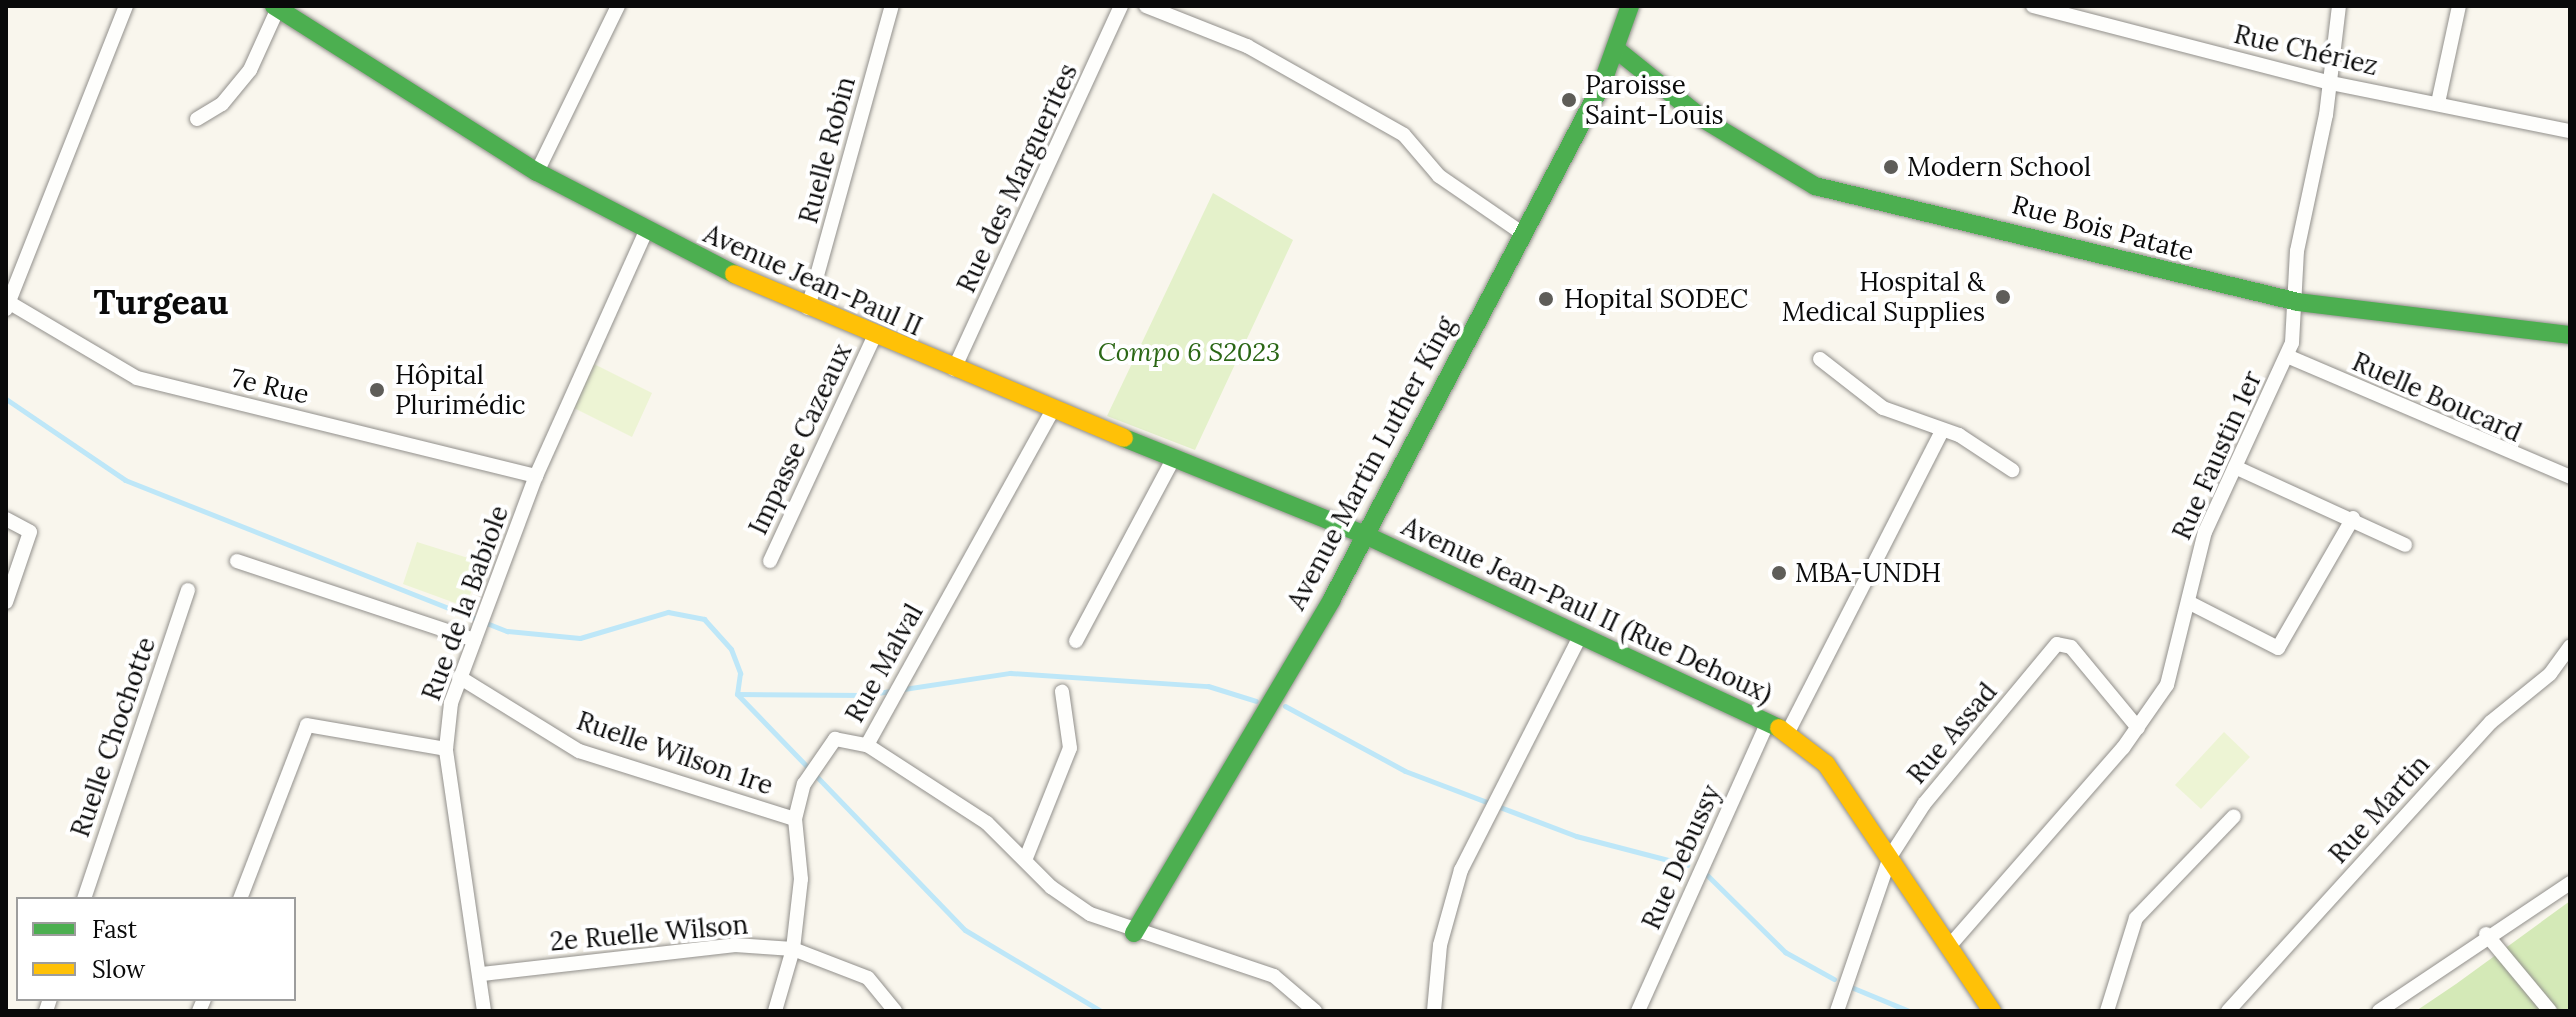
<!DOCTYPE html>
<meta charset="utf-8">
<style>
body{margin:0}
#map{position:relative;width:2576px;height:1017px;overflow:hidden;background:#f9f6ed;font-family:Lora,serif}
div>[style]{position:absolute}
.green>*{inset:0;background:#e4f1ca}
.forest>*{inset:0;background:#d4e9b7}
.pitch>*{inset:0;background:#edf4d4}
.stream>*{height:5px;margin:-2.5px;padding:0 2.5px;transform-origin:2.5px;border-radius:2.5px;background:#bee7f8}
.roads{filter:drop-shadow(0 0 2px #92908c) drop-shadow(0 0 2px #92908c)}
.street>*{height:14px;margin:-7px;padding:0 7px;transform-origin:7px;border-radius:7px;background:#fefefc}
.fast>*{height:18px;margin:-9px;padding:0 9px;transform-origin:9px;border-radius:9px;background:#4caf50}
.slow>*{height:18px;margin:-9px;padding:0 9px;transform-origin:9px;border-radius:9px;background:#ffc107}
.dots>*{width:22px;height:22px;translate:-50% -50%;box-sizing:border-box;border:4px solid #fff;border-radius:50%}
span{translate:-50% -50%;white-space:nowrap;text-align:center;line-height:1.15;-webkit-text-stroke:8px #fff;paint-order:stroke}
.street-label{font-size:26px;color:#0a0a0a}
.poi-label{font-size:26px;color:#0a0a0a}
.left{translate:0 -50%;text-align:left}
.right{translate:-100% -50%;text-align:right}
.park-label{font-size:26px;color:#2b6715;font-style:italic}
.district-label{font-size:34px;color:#0a0a0a;font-weight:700}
.frame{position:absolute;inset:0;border:8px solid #0a0a0a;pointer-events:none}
.legend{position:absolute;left:16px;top:897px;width:280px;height:104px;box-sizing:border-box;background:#fff;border:2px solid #9d9d9d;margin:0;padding:10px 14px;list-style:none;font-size:24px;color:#0a0a0a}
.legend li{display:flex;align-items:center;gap:16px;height:40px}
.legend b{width:40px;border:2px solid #9d9d9d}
</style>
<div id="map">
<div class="green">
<div style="clip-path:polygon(1213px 193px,1293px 240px,1195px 450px,1107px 416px)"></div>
</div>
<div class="forest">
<div style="clip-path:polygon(2570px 901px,2570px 1011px,2416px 1011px,2456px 984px)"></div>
</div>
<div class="pitch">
<div style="clip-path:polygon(594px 364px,652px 393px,632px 437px,574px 408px)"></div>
<div style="clip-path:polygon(417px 542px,481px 562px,466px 607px,403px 584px)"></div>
<div style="clip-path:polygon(2224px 732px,2250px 757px,2201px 809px,2175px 785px)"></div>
</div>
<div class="stream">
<div style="left:6px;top:399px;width:144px;rotate:34.2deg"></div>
<div style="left:125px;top:480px;width:411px;rotate:21.6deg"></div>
<div style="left:507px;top:631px;width:73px;rotate:5.5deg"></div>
<div style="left:580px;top:638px;width:92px;rotate:-16.5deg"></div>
<div style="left:668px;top:612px;width:37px;rotate:11deg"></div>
<div style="left:704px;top:619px;width:40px;rotate:48deg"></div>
<div style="left:731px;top:649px;width:26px;rotate:69deg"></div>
<div style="left:740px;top:673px;width:21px;rotate:98deg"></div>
<div style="left:737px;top:694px;width:127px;rotate:0.5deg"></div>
<div style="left:864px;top:695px;width:148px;rotate:-8.6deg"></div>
<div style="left:1010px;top:673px;width:198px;rotate:3.8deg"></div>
<div style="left:1208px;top:686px;width:50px;rotate:17.4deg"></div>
<div style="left:737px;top:694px;width:328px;rotate:46deg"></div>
<div style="left:965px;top:930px;width:158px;rotate:30.8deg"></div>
<div style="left:1285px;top:706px;width:136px;rotate:28.4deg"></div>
<div style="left:1405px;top:771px;width:183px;rotate:20.8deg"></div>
<div style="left:1576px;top:836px;width:115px;rotate:14.6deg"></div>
<div style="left:1707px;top:875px;width:110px;rotate:44.6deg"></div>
<div style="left:1785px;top:952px;width:56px;rotate:28.9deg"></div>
<div style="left:1851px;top:987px;width:63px;rotate:22.5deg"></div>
</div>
<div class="roads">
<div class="street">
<div style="left:1146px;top:6px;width:109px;rotate:21.6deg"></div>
<div style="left:1247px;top:46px;width:180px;rotate:29.5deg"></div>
<div style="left:1404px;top:135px;width:54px;rotate:49.5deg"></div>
<div style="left:1439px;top:176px;width:101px;rotate:34.5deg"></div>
<div style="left:2033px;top:6px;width:308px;rotate:14.5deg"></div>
<div style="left:2331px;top:83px;width:244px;rotate:11.4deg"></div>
<div style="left:2438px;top:103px;width:99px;rotate:-77.8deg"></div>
<div style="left:197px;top:119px;width:29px;rotate:-31deg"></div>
<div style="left:222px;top:104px;width:44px;rotate:-50.5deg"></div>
<div style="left:250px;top:70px;width:70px;rotate:-65.6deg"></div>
<div style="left:537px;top:172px;width:185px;rotate:-64deg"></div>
<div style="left:10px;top:303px;width:147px;rotate:30.6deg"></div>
<div style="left:137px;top:378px;width:411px;rotate:13.8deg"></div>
<div style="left:808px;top:308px;width:313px;rotate:-74.5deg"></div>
<div style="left:6px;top:309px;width:326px;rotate:-68.4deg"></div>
<div style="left:2287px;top:356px;width:308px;rotate:23.1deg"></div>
<div style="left:1820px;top:359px;width:80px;rotate:37.9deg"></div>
<div style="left:1883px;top:408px;width:81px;rotate:19.6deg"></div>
<div style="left:1959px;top:435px;width:64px;rotate:33.4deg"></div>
<div style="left:954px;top:369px;width:400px;rotate:-65.3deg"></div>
<div style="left:2235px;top:467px;width:187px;rotate:24.6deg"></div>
<div style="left:6px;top:519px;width:27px;rotate:28deg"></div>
<div style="left:30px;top:532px;width:74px;rotate:108.9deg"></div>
<div style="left:237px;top:561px;width:250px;rotate:18.4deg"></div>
<div style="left:770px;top:561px;width:247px;rotate:-65.1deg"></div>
<div style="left:2190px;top:603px;width:99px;rotate:27.1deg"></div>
<div style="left:2278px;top:648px;width:150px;rotate:-60deg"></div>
<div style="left:1076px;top:641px;width:206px;rotate:-61.9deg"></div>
<div style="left:459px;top:677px;width:141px;rotate:31.7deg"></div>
<div style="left:579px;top:751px;width:226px;rotate:17.5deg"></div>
<div style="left:1788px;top:732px;width:336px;rotate:-62.9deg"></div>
<div style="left:867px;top:745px;width:143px;rotate:33deg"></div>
<div style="left:987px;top:823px;width:91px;rotate:45deg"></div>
<div style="left:1051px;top:887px;width:47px;rotate:34.7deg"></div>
<div style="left:1090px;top:914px;width:194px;rotate:18.6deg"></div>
<div style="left:1274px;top:976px;width:54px;rotate:40.5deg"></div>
<div style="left:1026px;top:858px;width:118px;rotate:-68.2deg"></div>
<div style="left:1070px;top:748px;width:57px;rotate:-98.1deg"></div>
<div style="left:84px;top:899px;width:326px;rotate:-71.4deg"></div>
<div style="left:240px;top:899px;width:186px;rotate:-68.9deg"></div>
<div style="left:307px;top:725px;width:141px;rotate:9.8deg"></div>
<div style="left:2486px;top:934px;width:100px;rotate:50.3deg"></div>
<div style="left:1952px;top:943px;width:259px;rotate:-48.8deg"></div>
<div style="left:2123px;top:748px;width:77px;rotate:-55.1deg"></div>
<div style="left:2167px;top:685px;width:158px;rotate:-76.1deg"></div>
<div style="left:2205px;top:532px;width:208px;rotate:-65.3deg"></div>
<div style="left:2292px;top:343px;width:92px;rotate:-86.9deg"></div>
<div style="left:2297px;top:251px;width:139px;rotate:-78deg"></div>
<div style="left:2326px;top:115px;width:110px;rotate:-83.2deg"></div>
<div style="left:482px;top:974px;width:255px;rotate:-6.5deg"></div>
<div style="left:735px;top:945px;width:58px;rotate:3.9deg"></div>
<div style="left:793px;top:949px;width:80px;rotate:21.1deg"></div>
<div style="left:868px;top:978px;width:43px;rotate:50.7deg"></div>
<div style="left:46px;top:1011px;width:13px;rotate:-72deg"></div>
<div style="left:199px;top:1011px;width:13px;rotate:-67deg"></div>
<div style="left:484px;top:1011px;width:265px;rotate:-98.3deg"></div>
<div style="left:446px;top:749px;width:46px;rotate:-83.8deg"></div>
<div style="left:451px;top:703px;width:242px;rotate:-69.5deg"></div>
<div style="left:536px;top:476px;width:266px;rotate:-65.8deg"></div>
<div style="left:775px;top:1011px;width:65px;rotate:-73.8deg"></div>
<div style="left:793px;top:949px;width:70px;rotate:-83.5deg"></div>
<div style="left:801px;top:879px;width:60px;rotate:-95.7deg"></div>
<div style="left:795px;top:819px;width:36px;rotate:-76deg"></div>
<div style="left:804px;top:784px;width:55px;rotate:-55.4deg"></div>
<div style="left:835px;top:739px;width:33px;rotate:11deg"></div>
<div style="left:867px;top:745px;width:384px;rotate:-61deg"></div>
<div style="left:1434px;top:1011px;width:66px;rotate:-84.8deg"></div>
<div style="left:1440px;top:945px;width:78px;rotate:-74.4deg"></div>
<div style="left:1461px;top:870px;width:258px;rotate:-63deg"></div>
<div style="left:1638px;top:1011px;width:317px;rotate:-65.8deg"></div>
<div style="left:1837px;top:1011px;width:163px;rotate:-71deg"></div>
<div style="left:1890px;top:857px;width:63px;rotate:-57.3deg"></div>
<div style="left:1924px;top:804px;width:208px;rotate:-50.3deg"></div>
<div style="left:2057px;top:644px;width:14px;rotate:12deg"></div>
<div style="left:2071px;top:647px;width:105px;rotate:50.4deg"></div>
<div style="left:2107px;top:1011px;width:97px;rotate:-72.7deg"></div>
<div style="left:2136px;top:918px;width:141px;rotate:-46.1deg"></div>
<div style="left:2228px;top:1011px;width:391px;rotate:-47.7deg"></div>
<div style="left:2491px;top:722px;width:76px;rotate:-39.1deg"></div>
<div style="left:2550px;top:674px;width:34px;rotate:-54deg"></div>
<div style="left:2379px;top:1011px;width:230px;rotate:-33.8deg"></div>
</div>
<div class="fast">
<div style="left:274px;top:6px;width:311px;rotate:32.3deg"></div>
<div style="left:537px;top:172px;width:222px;rotate:27.4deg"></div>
<div style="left:1617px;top:50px;width:110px;rotate:38.7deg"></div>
<div style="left:1703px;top:119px;width:131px;rotate:30.9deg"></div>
<div style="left:1815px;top:186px;width:496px;rotate:13.5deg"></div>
<div style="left:2297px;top:302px;width:275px;rotate:6.9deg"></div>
<div style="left:1124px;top:438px;width:260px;rotate:21.9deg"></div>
<div style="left:1365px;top:535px;width:457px;rotate:25deg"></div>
<div style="left:1134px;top:933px;width:388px;rotate:-59.3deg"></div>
<div style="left:1332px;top:599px;width:581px;rotate:-62.33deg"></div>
<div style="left:1602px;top:84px;width:83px;rotate:-70.3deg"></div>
</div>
<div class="slow">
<div style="left:734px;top:274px;width:423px;rotate:22.8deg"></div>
<div style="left:1779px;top:728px;width:59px;rotate:37.5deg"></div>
<div style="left:1826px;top:764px;width:298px;rotate:56.1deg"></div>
</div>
</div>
<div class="dots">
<div style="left:1569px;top:100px;background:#5e5d59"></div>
<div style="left:1891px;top:167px;background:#5e5d59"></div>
<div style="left:2003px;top:297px;background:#5e5d59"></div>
<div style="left:1546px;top:299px;background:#5e5d59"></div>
<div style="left:377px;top:390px;background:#5e5d59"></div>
<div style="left:1779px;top:573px;background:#5e5d59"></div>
</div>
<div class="street-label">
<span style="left:2306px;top:50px;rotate:13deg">Rue Chériez</span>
<span style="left:827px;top:150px;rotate:-75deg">Ruelle Robin</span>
<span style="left:1017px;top:178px;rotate:-65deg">Rue des Marguerites</span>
<span style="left:2103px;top:228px;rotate:15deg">Rue Bois Patate</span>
<span style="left:813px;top:280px;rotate:24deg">Avenue Jean-Paul II</span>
<span style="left:270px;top:386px;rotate:13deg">7e Rue</span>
<span style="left:2437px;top:397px;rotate:24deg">Ruelle Boucard</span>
<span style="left:800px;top:439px;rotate:-65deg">Impasse Cazeaux</span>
<span style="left:2217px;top:455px;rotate:-66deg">Rue Faustin 1er</span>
<span style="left:1371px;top:463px;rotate:-62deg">Avenue Martin Luther King</span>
<span style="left:465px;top:603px;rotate:-70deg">Rue de la Babiole</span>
<span style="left:1587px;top:610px;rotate:25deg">Avenue Jean-Paul II (Rue Dehoux)</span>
<span style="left:884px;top:663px;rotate:-61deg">Rue Malval</span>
<span style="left:1952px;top:733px;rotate:-50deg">Rue Assad</span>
<span style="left:113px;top:737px;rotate:-71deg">Ruelle Chochotte</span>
<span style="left:675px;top:753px;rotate:19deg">Ruelle Wilson 1re</span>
<span style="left:2379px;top:809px;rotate:-48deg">Rue Martin</span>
<span style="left:1681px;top:857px;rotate:-66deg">Rue Debussy</span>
<span style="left:649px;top:933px;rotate:-5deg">2e Ruelle Wilson</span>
</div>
<div class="poi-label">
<span class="left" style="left:1585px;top:100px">Paroisse<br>Saint-Louis</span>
<span class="left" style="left:1907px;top:167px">Modern School</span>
<span class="right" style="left:1985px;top:297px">Hospital &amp;<br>Medical Supplies</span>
<span class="left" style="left:1564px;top:299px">Hopital SODEC</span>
<span class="left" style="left:395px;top:390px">Hôpital<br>Plurimédic</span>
<span class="left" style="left:1795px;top:573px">MBA-UNDH</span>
</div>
<div class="park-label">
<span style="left:1189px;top:352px">Compo 6 S2023</span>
</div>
<div class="district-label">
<span style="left:161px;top:302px">Turgeau</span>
</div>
<div class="frame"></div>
<ul class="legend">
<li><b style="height:10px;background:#4caf50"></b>Fast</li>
<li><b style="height:10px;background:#ffc107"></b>Slow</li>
</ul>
</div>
